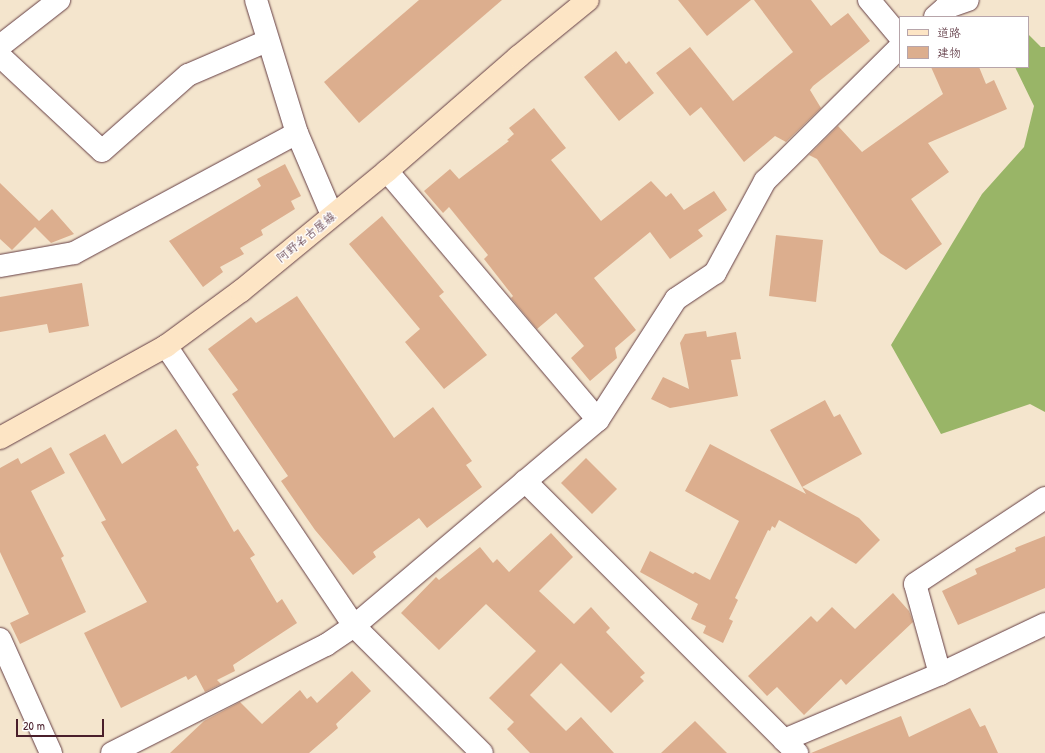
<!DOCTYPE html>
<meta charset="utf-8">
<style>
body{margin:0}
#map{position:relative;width:1045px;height:753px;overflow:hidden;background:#f4e5cd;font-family:"Patrick Hand","Klee One",sans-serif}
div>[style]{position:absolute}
.forest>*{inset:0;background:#99b567}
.building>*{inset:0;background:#dcae8e}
.roads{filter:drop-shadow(0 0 1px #643d43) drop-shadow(0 0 1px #643d43)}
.minor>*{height:22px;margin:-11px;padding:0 11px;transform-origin:11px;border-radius:11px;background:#fff}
.secondary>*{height:22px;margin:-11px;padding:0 11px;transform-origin:11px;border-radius:11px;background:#fde5c5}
span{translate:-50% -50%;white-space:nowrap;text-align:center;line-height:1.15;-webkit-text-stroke:3px #fff;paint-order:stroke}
.street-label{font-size:12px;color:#4a1f2b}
.legend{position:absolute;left:899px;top:16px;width:130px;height:52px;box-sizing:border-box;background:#fff;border:1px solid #b7a5aa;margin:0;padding:5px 7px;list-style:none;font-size:12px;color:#4a1f2b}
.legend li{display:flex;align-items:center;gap:8px;height:20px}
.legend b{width:20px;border:1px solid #b7a5aa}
.scale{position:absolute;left:16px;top:719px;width:88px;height:18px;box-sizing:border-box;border:2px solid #4a1f2b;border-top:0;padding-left:5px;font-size:12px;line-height:14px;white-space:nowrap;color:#4a1f2b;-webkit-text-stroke:3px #fff;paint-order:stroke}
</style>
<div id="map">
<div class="forest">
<div style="clip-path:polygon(1028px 34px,1041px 47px,1045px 47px,1045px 412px,1030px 404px,941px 434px,891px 345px,982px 194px,1024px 147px,1034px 106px,1015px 67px,1028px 67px)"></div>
</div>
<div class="building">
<div style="clip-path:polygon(419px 0,502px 0,359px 123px,324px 82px)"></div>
<div style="clip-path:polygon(678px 0,751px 0,707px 36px)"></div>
<div style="clip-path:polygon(754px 0,811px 0,831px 26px,848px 13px,870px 41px,813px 86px,810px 90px,821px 108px,786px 142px,775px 136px,744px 162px,701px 107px,690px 116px,656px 73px,690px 47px,733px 101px,793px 52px)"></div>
<div style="clip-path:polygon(616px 51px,626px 64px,629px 61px,654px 93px,619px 121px,584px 77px)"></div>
<div style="clip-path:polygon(931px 67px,979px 67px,986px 84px,994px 80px,1007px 109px,928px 143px,949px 172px,911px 199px,942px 244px,906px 270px,880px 253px,817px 159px,809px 155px,838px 126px,862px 152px,943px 94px)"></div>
<div style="clip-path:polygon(534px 108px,566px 148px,551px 160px,601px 221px,651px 181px,666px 197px,671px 193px,684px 210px,714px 191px,727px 210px,698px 230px,703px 236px,670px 259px,650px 232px,594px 278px,636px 330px,615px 348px,617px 358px,590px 381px,571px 358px,584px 346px,556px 313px,537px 329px,511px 298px,513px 296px,484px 259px,488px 255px,449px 207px,443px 213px,424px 191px,450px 169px,459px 179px,509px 141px,507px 140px,514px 134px,509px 128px)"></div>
<div style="clip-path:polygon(285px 164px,301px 196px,291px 201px,295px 209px,261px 230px,263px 235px,240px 248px,244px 254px,220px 267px,223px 272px,203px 287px,169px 241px,261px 186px,257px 179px)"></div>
<div style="clip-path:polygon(0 183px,39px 221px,52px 209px,74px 234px,51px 243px,35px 227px,12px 250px,0 239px)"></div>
<div style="clip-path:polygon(382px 216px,444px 292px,439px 296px,487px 355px,444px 389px,405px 342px,420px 329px,349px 244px)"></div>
<div style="clip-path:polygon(776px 235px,823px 240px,816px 302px,769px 296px)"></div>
<div style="clip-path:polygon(82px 283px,89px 326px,49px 333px,47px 324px,0 332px,0 297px)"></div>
<div style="clip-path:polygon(297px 296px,394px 438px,433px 407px,472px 461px,466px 465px,482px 487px,427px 528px,419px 518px,373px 552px,376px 557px,353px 575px,315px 530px,281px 481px,288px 476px,232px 394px,238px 390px,208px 349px,251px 317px,256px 323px)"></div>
<div style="clip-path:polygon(706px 331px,707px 337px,736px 332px,741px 359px,731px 360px,738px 396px,670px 408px,651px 399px,663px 377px,689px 389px,680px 343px,685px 334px)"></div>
<div style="clip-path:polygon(825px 400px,834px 417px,840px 414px,862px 454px,802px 487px,770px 430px)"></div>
<div style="clip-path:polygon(176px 429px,199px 465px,196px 467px,234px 532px,238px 529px,255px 555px,250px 558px,277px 603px,282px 599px,297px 623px,233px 665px,235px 671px,217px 680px,221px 684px,205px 692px,196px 675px,188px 680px,186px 676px,121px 708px,84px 633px,147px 602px,101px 522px,106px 520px,69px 454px,105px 434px,122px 464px)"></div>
<div style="clip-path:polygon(710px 444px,806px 494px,802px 487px,859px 518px,880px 540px,856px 564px,779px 520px,775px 528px,772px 526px,770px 531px,768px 530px,735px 598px,738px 600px,729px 619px,733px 621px,723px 643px,703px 633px,706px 626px,691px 619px,698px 604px,640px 572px,650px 551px,693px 574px,695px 572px,710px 580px,739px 521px,685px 491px)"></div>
<div style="clip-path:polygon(51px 447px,65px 473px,31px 491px,64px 556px,61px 558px,86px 612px,20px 644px,10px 623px,29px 614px,0 552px,0 468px,18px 458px,21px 464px)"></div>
<div style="clip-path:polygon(586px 458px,617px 489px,592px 514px,561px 483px)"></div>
<div style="clip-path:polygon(551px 533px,573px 557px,539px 591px,574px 624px,591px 607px,610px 628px,606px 632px,645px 673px,640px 677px,644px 681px,611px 713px,561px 663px,530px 695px,566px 731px,581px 717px,614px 753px,530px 753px,507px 729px,514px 722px,489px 698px,536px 651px,486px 604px,439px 650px,401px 613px,436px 577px,439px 580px,480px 547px,493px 563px,497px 559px,509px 572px)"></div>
<div style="clip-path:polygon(1045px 536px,1045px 588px,958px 625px,942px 591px,977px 574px,975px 569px,1016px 551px,1015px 548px)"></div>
<div style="clip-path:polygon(893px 593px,909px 611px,913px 622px,846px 685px,841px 679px,804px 715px,777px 687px,767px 696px,748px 676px,811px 616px,817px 622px,832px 607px,855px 629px)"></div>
<div style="clip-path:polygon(352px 671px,371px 691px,336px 724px,338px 728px,309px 753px,170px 753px,204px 721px,240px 702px,262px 724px,300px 690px,307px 699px,311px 696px,317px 703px)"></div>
<div style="clip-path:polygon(970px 708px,980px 727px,985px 725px,998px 753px,811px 753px,901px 716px,909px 737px)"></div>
<div style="clip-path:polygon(695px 721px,727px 753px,661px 753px)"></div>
</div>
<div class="roads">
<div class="minor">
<div style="left:256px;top:0;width:139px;rotate:72.9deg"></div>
<div style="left:297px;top:133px;width:89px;rotate:66.9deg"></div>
<div style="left:869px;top:0;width:48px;rotate:50deg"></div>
<div style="left:935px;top:17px;width:13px;rotate:-42deg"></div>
<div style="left:945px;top:8px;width:24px;rotate:-19deg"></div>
<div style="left:0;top:46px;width:75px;rotate:-37.9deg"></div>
<div style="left:0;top:56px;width:139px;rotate:43deg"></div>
<div style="left:102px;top:151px;width:115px;rotate:-41.5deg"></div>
<div style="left:188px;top:75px;width:86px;rotate:-23.3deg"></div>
<div style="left:387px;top:171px;width:326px;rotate:49.7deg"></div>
<div style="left:0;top:266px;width:75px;rotate:-10deg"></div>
<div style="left:74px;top:253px;width:253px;rotate:-28.3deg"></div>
<div style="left:166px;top:346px;width:337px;rotate:56.1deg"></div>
<div style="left:354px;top:626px;width:180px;rotate:44.8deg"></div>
<div style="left:525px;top:481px;width:385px;rotate:45deg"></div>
<div style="left:0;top:639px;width:125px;rotate:65.9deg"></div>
<div style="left:940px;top:674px;width:93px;rotate:-105.5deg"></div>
<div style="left:915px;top:584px;width:156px;rotate:-33.5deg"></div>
<div style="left:784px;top:740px;width:169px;rotate:-22.9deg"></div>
<div style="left:940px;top:674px;width:116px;rotate:-25.5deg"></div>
<div style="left:112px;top:753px;width:240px;rotate:-26.8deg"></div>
<div style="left:326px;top:645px;width:34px;rotate:-34deg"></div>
<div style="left:354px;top:626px;width:319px;rotate:-40.2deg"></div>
<div style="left:598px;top:420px;width:144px;rotate:-57.2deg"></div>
<div style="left:676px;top:299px;width:47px;rotate:-33.7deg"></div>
<div style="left:715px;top:273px;width:105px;rotate:-61.5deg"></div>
<div style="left:765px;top:181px;width:190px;rotate:-44.8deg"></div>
</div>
<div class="secondary">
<div style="left:0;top:438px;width:190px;rotate:-29deg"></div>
<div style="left:166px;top:346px;width:93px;rotate:-36.3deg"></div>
<div style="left:241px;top:291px;width:189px;rotate:-39.4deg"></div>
<div style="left:387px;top:171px;width:174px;rotate:-41deg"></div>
<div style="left:518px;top:57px;width:90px;rotate:-39.2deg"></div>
</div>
</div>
<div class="street-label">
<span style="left:306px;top:237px;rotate:-39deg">阿野名古屋線</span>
</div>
<ul class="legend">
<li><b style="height:5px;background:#fde5c5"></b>道路</li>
<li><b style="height:11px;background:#dcae8e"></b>建物</li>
</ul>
<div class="scale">20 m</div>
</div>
